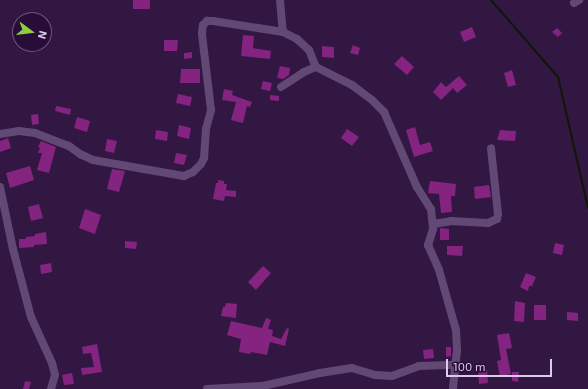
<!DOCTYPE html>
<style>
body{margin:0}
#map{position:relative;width:588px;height:389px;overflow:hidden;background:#311742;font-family:"Exo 2",sans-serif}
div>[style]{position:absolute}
.stream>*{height:2px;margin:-1px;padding:0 1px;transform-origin:1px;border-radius:1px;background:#0f1706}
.building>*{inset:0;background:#852380}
.minor>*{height:8px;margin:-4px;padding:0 4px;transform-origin:4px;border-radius:4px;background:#624975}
span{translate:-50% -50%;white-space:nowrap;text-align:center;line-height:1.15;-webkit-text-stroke:3.5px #270d37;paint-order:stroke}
.north{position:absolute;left:12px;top:12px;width:40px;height:40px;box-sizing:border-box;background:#270d37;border:1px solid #6f597d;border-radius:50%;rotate:105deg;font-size:11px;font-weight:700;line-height:16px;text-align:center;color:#dacbe6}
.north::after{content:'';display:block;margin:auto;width:14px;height:18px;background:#90cd40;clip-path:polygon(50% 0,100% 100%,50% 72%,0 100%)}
.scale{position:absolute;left:446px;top:359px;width:106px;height:18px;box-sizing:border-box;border:2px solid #dacbe6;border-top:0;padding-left:5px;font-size:12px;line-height:14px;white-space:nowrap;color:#dacbe6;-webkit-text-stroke:3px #270d37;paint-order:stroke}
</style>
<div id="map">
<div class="stream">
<div style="left:491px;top:0;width:102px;rotate:49deg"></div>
<div style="left:558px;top:77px;width:134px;rotate:77.1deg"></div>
</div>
<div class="building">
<div style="clip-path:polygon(133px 0,150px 0,150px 9px,133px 9px)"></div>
<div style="clip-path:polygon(472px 27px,476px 37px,464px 42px,460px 32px)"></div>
<div style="clip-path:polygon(557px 28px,562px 33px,558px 37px,552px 32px)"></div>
<div style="clip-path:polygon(243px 35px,254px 36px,253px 48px,271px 51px,270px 59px,241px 56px)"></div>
<div style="clip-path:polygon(164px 40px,178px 40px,177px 51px,164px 51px)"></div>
<div style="clip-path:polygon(353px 45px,360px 48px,358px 55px,350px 53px)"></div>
<div style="clip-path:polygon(322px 46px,334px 47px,334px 58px,322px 57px)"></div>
<div style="clip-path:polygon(192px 52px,192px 58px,184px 59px,184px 53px)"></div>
<div style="clip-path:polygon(402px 56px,414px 67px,407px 75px,394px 64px)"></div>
<div style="clip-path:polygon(280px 66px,290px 68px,289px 75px,283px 79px,277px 78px)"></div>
<div style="clip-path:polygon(181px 69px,200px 69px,200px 83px,180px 83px)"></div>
<div style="clip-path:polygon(512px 70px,516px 85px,508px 87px,504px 73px)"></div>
<div style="clip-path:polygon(459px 76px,467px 85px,457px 93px,453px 88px,441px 100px,433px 92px,441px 82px,446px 87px)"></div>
<div style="clip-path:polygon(263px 81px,272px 83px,270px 91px,261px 89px)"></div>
<div style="clip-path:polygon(224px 89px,233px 91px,232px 95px,252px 102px,250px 107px,247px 106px,243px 123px,231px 120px,236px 102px,222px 100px)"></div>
<div style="clip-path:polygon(178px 94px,192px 97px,190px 106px,176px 103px)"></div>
<div style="clip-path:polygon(270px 95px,279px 96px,279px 101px,270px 100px)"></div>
<div style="clip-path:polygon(56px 106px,71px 109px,70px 115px,55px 111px)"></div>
<div style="clip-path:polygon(38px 114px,39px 124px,32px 125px,31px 115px)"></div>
<div style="clip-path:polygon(77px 117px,90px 121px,87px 132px,74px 128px)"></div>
<div style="clip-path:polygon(179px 125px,191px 128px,189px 139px,177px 136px)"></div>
<div style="clip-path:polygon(415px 127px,420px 145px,430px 142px,433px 151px,414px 157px,406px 130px)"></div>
<div style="clip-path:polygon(347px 129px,359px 137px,352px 146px,341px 138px)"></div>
<div style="clip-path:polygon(156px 130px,168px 132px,167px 141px,155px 139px)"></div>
<div style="clip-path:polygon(500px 130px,516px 131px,515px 141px,497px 140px)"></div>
<div style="clip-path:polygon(8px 138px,11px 148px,0 152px,0 141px)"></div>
<div style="clip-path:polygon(107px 139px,117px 141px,114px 153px,105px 151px)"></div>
<div style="clip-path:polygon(41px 141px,56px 147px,49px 173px,37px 170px,42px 153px,38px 153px,40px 148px,38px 147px)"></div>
<div style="clip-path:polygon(176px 153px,187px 155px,184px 165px,174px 163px)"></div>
<div style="clip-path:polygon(30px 166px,34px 180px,10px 188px,6px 173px)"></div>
<div style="clip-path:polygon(112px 169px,125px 171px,119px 192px,107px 189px)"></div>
<div style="clip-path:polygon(218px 180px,224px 181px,224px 184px,227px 184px,226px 190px,236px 191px,236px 197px,225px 196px,224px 201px,213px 199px,216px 183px,218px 183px)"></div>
<div style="clip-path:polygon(430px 181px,456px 184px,455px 196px,451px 196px,452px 212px,441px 213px,439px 194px,428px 193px)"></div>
<div style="clip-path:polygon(489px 185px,491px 197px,475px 199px,474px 187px)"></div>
<div style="clip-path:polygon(39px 204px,43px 218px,31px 221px,28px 207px)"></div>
<div style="clip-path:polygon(85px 209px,101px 215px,95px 234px,79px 228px)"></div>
<div style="clip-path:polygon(440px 228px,449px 229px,449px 240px,440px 240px)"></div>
<div style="clip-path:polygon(46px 232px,47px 244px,34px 245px,34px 247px,19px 248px,19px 239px,26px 239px,26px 237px,35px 236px,35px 234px)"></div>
<div style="clip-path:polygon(125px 241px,137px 242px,136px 249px,125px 248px)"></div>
<div style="clip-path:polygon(555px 243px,564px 245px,562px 255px,553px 253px)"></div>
<div style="clip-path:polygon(447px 246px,463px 246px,462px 256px,447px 255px)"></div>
<div style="clip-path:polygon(51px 263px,52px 272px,41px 274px,40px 265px)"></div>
<div style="clip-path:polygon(263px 266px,271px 273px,256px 290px,248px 282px)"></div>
<div style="clip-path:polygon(526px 273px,536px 277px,532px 286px,529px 286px,528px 291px,520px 287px)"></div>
<div style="clip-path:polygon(515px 301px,525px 303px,524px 322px,514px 321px)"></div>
<div style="clip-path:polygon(226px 303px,237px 304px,236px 318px,221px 316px,223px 307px,225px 307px)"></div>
<div style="clip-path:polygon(534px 305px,546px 305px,546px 320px,534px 320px)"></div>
<div style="clip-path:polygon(567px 312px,578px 313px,578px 321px,567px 320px)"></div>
<div style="clip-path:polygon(266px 318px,271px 320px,268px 329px,273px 330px,272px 336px,281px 339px,287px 328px,289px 329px,285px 346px,270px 342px,267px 355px,251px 352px,250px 354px,239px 352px,241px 339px,227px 335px,231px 321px,262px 328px)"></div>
<div style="clip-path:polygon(509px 333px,512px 348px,506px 349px,511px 374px,500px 377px,497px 361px,501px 360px,497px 335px)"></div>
<div style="clip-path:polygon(97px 344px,102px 372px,82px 375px,81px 368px,94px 367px,91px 353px,83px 354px,82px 347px)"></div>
<div style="clip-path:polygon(446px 347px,451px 347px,451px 356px,446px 357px)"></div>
<div style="clip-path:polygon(433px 349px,434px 358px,424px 359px,423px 350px)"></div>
<div style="clip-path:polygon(487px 370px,488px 383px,479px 384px,478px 371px)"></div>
<div style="clip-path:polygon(512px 372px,519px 372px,518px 382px,512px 381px)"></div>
<div style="clip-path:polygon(72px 373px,74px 384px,64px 385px,62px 375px)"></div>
<div style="clip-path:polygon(25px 381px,31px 382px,29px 389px,23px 389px)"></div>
</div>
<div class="minor">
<div style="left:280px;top:0;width:32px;rotate:85deg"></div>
<div style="left:283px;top:32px;width:16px;rotate:27deg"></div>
<div style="left:297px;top:39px;width:16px;rotate:43deg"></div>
<div style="left:309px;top:50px;width:18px;rotate:68deg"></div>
<div style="left:316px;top:67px;width:40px;rotate:26.6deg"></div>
<div style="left:352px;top:85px;width:26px;rotate:37deg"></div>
<div style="left:373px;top:101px;width:16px;rotate:45deg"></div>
<div style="left:384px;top:112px;width:82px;rotate:66.3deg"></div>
<div style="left:417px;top:187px;width:26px;rotate:58deg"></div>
<div style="left:431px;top:209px;width:20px;rotate:84deg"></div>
<div style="left:433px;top:229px;width:17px;rotate:107deg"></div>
<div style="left:428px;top:245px;width:27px;rotate:66deg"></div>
<div style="left:439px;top:270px;width:62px;rotate:74.2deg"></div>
<div style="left:456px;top:330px;width:20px;rotate:87deg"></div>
<div style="left:457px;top:350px;width:39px;rotate:96deg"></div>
<div style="left:574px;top:3px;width:6px;rotate:-31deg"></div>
<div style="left:281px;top:87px;width:27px;rotate:-33deg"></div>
<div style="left:304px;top:72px;width:13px;rotate:-23deg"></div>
<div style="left:0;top:134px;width:19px;rotate:-9deg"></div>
<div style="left:19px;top:131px;width:16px;rotate:7deg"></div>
<div style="left:35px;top:133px;width:36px;rotate:21deg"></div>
<div style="left:69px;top:146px;width:14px;rotate:36deg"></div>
<div style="left:80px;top:154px;width:14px;rotate:25deg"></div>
<div style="left:93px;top:160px;width:92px;rotate:10deg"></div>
<div style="left:184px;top:176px;width:10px;rotate:-24deg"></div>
<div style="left:193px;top:172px;width:11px;rotate:-45deg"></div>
<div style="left:201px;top:164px;width:7px;rotate:-63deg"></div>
<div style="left:204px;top:158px;width:29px;rotate:-86deg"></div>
<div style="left:206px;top:129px;width:20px;rotate:-75deg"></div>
<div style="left:211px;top:110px;width:77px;rotate:-96.8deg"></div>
<div style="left:202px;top:34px;width:9px;rotate:-84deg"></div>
<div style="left:203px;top:25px;width:6px;rotate:-45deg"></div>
<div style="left:207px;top:21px;width:6px"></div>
<div style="left:213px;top:21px;width:71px;rotate:8.9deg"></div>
<div style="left:0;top:187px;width:63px;rotate:78.2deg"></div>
<div style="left:13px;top:249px;width:70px;rotate:75.2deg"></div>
<div style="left:31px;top:317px;width:51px;rotate:65.5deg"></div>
<div style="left:52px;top:363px;width:12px;rotate:76deg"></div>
<div style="left:55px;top:375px;width:15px;rotate:106deg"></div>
<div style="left:433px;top:224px;width:18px;rotate:-9deg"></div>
<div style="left:451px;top:221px;width:37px;rotate:3deg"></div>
<div style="left:488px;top:223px;width:10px;rotate:-24deg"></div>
<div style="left:497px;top:219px;width:5px;rotate:-79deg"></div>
<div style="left:498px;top:214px;width:66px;rotate:-96.1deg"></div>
<div style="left:207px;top:389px;width:56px;rotate:-3.1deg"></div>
<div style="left:263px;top:386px;width:58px;rotate:-12.8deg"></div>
<div style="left:320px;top:373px;width:32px;rotate:-9deg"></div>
<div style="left:352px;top:368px;width:24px;rotate:17deg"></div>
<div style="left:375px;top:375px;width:17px;rotate:3deg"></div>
<div style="left:392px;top:376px;width:29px;rotate:-20deg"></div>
<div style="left:419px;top:366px;width:36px;rotate:-2deg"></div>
</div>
<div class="north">N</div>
<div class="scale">100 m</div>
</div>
